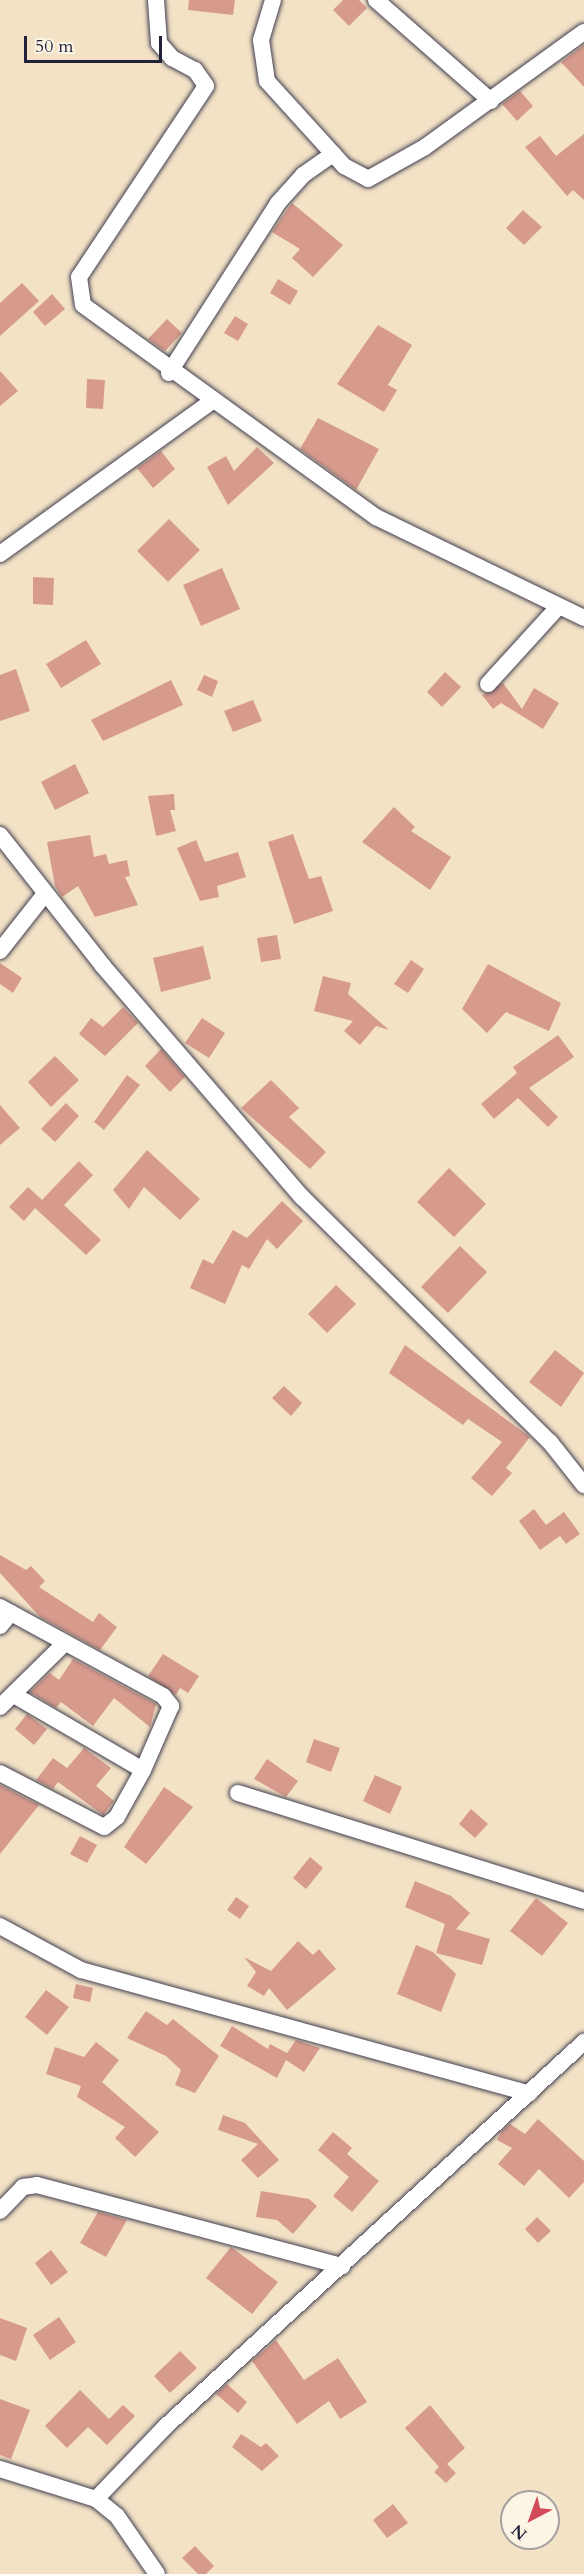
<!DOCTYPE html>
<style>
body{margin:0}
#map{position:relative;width:584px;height:2574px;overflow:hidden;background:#f3e2c6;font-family:Cardo,serif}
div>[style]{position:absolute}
.building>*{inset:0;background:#d79b8d}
.roads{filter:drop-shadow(0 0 2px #413f50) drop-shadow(0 0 2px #413f50)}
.street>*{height:16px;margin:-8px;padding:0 8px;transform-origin:8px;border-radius:8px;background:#fff}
span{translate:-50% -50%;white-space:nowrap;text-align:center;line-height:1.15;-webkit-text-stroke:5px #fcf5e5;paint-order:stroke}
.north{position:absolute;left:500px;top:2490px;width:60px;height:60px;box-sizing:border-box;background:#fcf5e5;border:2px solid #a5a1a1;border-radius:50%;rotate:221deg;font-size:16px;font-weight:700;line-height:24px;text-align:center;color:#22223b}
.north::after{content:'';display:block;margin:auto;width:21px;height:27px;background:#d1495b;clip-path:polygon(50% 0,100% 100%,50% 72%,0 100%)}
.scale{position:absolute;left:24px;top:36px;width:138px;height:27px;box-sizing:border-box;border:3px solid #22223b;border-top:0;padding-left:8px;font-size:18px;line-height:21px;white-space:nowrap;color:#22223b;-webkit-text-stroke:4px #fcf5e5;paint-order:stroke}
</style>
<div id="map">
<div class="building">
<div style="clip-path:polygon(189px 0,235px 0,233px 15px,188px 10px)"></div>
<div style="clip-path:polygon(343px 0,359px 0,367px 8px,349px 26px,333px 10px)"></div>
<div style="clip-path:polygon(584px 45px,584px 87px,561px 62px)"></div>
<div style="clip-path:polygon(520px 91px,533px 106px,517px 121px,502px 104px)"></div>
<div style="clip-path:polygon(584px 134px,584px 200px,573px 190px,567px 196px,525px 147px,540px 136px,556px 156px)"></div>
<div style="clip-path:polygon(292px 203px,343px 245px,313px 277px,292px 258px,300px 249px,272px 232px)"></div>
<div style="clip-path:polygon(523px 210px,542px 227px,524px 245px,506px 228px)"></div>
<div style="clip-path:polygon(278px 279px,298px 291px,290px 305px,270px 293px)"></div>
<div style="clip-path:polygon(22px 283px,39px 301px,0 336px,0 303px)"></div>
<div style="clip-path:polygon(52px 294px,65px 309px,45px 326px,33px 312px)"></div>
<div style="clip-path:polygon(235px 316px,248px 324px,238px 341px,224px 333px)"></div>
<div style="clip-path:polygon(167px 319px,182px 333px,165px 351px,148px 339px)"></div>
<div style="clip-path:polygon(378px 325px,412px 345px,388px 385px,397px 390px,384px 412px,337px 384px)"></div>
<div style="clip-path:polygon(0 371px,18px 391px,0 406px)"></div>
<div style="clip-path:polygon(87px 379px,105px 380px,103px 409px,86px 408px)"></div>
<div style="clip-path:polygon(318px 418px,379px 449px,356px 490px,300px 449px)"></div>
<div style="clip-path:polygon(257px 447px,274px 463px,228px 505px,207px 467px,226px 456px,234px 471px)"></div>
<div style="clip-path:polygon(161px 451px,175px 469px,153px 488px,137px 468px)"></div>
<div style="clip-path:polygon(169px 519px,200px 550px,168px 582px,137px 551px)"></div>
<div style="clip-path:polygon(222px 568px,240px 609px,201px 626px,183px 585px)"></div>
<div style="clip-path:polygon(33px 577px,54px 578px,53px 605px,33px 604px)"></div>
<div style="clip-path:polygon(86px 640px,101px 664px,61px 688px,46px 664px)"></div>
<div style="clip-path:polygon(16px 669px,30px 711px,0 721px,0 675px)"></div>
<div style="clip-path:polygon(445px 672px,461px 687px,442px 707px,427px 692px)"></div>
<div style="clip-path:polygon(204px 675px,218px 681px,212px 697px,197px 690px)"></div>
<div style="clip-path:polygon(171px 680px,183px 705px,103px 741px,91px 720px)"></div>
<div style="clip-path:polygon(503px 683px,522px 709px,534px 688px,559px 703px,543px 729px,501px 703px,493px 709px,482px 695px)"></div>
<div style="clip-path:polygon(253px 700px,262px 721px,233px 732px,224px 711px)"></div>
<div style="clip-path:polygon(75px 764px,89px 793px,55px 810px,41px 782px)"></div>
<div style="clip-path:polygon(174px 794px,175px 810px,170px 810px,176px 831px,156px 836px,148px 796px)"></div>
<div style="clip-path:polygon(394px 807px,415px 827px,411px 831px,451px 857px,430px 890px,362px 842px)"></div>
<div style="clip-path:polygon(293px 834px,309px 879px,321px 876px,333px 911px,294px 924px,268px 842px)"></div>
<div style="clip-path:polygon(90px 835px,94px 857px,106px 854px,109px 864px,127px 860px,130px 876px,125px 877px,138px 905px,95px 917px,78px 886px,62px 897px,55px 886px,47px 842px)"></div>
<div style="clip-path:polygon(196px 840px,205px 862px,238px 852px,246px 877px,217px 886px,219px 897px,200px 901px,177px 848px)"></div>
<div style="clip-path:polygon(277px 935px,281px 959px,261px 962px,257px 938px)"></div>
<div style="clip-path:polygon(203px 946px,211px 979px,161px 992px,153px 958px)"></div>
<div style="clip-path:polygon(411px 960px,424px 969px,408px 993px,394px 984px)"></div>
<div style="clip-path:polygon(0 963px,22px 978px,13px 993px,0 984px)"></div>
<div style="clip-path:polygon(488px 964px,561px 1003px,549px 1031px,506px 1012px,487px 1033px,462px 1009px)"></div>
<div style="clip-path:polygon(323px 976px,351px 983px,348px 994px,389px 1030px,376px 1026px,360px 1045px,344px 1031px,353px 1021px,314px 1011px)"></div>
<div style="clip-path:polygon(123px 1007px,138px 1023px,105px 1056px,79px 1034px,91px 1018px,103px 1027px)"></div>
<div style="clip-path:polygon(202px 1018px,225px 1033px,209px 1058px,185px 1043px)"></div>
<div style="clip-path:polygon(558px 1035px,574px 1057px,529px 1088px,558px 1117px,548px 1127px,518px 1098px,494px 1119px,481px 1104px,517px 1073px,513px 1067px)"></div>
<div style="clip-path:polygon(161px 1049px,185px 1077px,170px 1092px,145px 1066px)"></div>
<div style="clip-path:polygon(55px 1056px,79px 1080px,51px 1107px,28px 1082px)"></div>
<div style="clip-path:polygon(127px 1075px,140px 1085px,104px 1130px,94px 1122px)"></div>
<div style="clip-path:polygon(271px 1080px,299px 1108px,289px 1117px,326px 1152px,310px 1169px,241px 1108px)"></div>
<div style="clip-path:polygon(66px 1103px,79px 1116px,55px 1142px,41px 1129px)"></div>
<div style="clip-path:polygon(0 1105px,20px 1128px,0 1145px)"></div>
<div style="clip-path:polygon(147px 1150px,200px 1199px,180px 1220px,144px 1187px,129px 1209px,113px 1190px)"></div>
<div style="clip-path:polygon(79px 1161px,93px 1175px,64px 1205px,101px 1240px,86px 1255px,35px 1208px,24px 1221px,9px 1207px,28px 1187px,42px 1200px)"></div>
<div style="clip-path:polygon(449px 1168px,486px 1204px,454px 1237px,417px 1202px)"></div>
<div style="clip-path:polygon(282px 1201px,303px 1221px,277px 1249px,267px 1239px,249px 1269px,242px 1265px,225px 1304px,190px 1288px,203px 1259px,213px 1264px,233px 1230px,247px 1238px)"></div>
<div style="clip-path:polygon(460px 1246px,487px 1272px,448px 1313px,421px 1287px)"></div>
<div style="clip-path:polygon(336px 1285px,356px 1304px,327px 1333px,308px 1314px)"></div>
<div style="clip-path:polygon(405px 1345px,530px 1437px,506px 1468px,512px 1473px,492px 1496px,471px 1478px,502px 1442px,468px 1419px,463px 1425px,389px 1373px)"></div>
<div style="clip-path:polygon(555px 1350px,584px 1373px,561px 1407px,529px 1382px)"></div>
<div style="clip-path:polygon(284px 1386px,302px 1403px,291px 1416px,272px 1398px)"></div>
<div style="clip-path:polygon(534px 1509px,546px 1525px,564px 1512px,580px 1534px,566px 1544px,560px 1536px,540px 1550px,519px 1521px)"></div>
<div style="clip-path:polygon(0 1555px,26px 1570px,31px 1566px,45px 1581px,39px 1587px,93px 1622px,99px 1613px,117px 1627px,100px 1650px,40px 1617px,0 1573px)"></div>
<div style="clip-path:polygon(163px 1654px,199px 1676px,188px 1693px,180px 1688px,176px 1695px,148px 1676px)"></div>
<div style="clip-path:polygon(73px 1659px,156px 1704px,150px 1727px,114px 1698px,93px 1726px,61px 1702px,56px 1708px,30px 1692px,50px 1673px,59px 1680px)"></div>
<div style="clip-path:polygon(27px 1714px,47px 1729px,34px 1745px,15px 1729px)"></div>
<div style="clip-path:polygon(314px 1739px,340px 1748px,331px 1772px,306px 1762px)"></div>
<div style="clip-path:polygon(84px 1748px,111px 1768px,96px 1786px,114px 1801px,103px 1815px,58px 1782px,53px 1789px,36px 1780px,53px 1758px,67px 1768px)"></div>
<div style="clip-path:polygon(267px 1759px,298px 1781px,286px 1797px,254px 1779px)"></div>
<div style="clip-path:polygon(375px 1775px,402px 1787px,390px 1814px,363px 1801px)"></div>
<div style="clip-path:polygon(0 1785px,39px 1805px,0 1854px)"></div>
<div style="clip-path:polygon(164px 1787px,193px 1807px,146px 1864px,124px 1847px)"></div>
<div style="clip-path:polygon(471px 1809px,488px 1824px,475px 1838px,459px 1824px)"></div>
<div style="clip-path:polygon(80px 1836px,97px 1845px,87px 1863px,70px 1854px)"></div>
<div style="clip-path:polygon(310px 1857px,323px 1868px,306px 1889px,293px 1878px)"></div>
<div style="clip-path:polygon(415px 1881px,451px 1896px,470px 1913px,456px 1929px,490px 1939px,482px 1965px,436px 1953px,445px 1924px,405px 1907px)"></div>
<div style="clip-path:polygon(236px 1897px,249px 1906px,240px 1919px,227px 1910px)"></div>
<div style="clip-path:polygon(536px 1898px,568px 1923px,542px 1956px,510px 1931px)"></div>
<div style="clip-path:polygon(298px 1941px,313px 1955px,319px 1949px,336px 1969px,287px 2010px,269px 1988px,264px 1996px,247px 1986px,256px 1972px,244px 1957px,271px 1971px)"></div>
<div style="clip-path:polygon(416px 1945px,433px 1952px,456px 1974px,441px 2012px,397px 1994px)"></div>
<div style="clip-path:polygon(76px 1984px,93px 1988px,90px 2002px,73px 1998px)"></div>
<div style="clip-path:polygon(46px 1990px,69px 2007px,47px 2035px,25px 2017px)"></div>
<div style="clip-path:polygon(146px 2011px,167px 2025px,173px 2019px,219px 2056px,195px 2093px,175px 2085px,181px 2070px,166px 2056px,127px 2038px)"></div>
<div style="clip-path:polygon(232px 2026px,268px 2049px,270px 2044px,287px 2053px,296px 2040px,320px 2048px,304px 2072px,286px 2060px,277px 2078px,220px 2046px)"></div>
<div style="clip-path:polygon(96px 2042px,119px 2060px,102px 2082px,159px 2132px,135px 2157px,115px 2138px,125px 2127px,77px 2097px,81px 2086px,46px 2074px,55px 2047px,84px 2057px)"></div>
<div style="clip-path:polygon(223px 2115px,245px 2123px,279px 2160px,258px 2178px,241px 2160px,258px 2144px,218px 2130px)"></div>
<div style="clip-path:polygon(538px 2119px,584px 2161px,584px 2182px,569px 2198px,539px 2169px,524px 2186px,498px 2164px,512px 2148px,497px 2140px,501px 2132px,510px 2124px,525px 2134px)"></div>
<div style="clip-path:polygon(333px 2132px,352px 2148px,347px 2154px,379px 2181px,352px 2212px,333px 2196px,349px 2177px,318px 2150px)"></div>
<div style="clip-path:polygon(261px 2191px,309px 2199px,317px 2206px,293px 2234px,277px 2220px,256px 2217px)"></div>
<div style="clip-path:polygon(98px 2212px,127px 2220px,106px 2257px,80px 2243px)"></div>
<div style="clip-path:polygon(537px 2217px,551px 2231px,538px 2243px,525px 2229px)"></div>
<div style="clip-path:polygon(231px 2247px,278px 2282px,252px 2314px,206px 2278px)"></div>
<div style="clip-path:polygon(51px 2250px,68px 2272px,51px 2285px,35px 2263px)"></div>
<div style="clip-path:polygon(59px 2317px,76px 2342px,50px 2360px,33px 2335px)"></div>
<div style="clip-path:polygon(0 2318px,27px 2328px,16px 2361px,0 2355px)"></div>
<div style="clip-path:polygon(276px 2340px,304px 2380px,338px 2358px,367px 2402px,340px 2419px,329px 2401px,297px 2424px,252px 2361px)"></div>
<div style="clip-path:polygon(180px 2351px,197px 2368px,170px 2393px,154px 2376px)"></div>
<div style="clip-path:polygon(227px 2384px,247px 2402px,238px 2413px,216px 2394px)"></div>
<div style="clip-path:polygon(80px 2390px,109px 2419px,123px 2405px,135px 2416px,107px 2445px,88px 2427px,67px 2448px,45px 2426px)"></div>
<div style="clip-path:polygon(0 2399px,30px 2410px,11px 2459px,0 2455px)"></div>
<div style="clip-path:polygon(430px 2405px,465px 2448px,447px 2464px,456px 2473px,446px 2483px,434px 2472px,439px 2467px,405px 2428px)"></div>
<div style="clip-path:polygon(241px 2434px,261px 2447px,266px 2443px,279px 2456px,262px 2471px,232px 2447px)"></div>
<div style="clip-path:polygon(393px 2504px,408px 2523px,387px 2538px,373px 2520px)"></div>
<div style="clip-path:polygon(195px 2546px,214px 2566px,206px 2574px,198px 2574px,182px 2558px)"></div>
</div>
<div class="roads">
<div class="street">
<div style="left:156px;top:0;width:43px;rotate:86deg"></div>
<div style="left:159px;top:43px;width:20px;rotate:49deg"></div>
<div style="left:172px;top:58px;width:26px;rotate:28deg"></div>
<div style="left:195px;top:70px;width:19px;rotate:55deg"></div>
<div style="left:206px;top:86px;width:229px;rotate:123.6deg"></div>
<div style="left:79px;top:277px;width:28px;rotate:82deg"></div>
<div style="left:83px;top:305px;width:362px;rotate:35.9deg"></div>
<div style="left:376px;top:517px;width:231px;rotate:25.9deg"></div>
<div style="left:273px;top:0;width:42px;rotate:106.7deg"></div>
<div style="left:261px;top:40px;width:41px;rotate:81.7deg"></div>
<div style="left:267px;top:81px;width:115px;rotate:47.8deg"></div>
<div style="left:344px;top:166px;width:27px;rotate:28deg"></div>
<div style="left:368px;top:179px;width:65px;rotate:-29.3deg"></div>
<div style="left:425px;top:147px;width:196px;rotate:-35.9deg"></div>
<div style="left:376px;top:0;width:153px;rotate:41.3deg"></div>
<div style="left:169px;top:373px;width:202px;rotate:-57.3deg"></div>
<div style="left:278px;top:203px;width:38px;rotate:-48deg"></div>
<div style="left:303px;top:175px;width:37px;rotate:-35deg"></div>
<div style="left:0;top:554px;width:260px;rotate:-35.8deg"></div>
<div style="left:488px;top:684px;width:105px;rotate:-47.7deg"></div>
<div style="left:0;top:835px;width:167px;rotate:51.8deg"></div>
<div style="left:103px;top:966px;width:305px;rotate:49.3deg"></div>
<div style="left:302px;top:1197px;width:349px;rotate:44.7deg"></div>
<div style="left:550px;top:1442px;width:55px;rotate:51.7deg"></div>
<div style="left:0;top:951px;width:71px;rotate:-51.8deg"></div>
<div style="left:0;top:1607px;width:186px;rotate:28.6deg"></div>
<div style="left:163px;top:1696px;width:13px;rotate:51deg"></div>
<div style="left:171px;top:1706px;width:70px;rotate:113.6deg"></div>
<div style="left:143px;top:1770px;width:54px;rotate:119deg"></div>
<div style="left:117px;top:1817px;width:16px;rotate:142deg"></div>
<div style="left:104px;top:1827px;width:117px;rotate:-152.6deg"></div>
<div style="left:0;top:1626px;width:17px;rotate:-50deg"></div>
<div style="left:14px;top:1695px;width:149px;rotate:30.2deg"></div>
<div style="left:0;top:1707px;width:91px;rotate:-44.6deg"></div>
<div style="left:238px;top:1793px;width:362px;rotate:17.3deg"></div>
<div style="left:0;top:1926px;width:92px;rotate:28.5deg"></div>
<div style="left:81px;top:1970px;width:465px;rotate:15.4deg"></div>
<div style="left:0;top:2211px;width:33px;rotate:-46deg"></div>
<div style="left:23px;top:2187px;width:14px;rotate:-8deg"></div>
<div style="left:37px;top:2185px;width:316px;rotate:14.9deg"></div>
<div style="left:0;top:2469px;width:101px;rotate:17.4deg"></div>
<div style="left:96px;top:2499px;width:27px;rotate:39deg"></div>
<div style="left:117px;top:2516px;width:70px;rotate:55.4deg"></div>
<div style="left:96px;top:2499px;width:101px;rotate:-46.2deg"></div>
<div style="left:166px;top:2426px;width:568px;rotate:-42.57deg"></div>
</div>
</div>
<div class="north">N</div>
<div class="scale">50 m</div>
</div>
